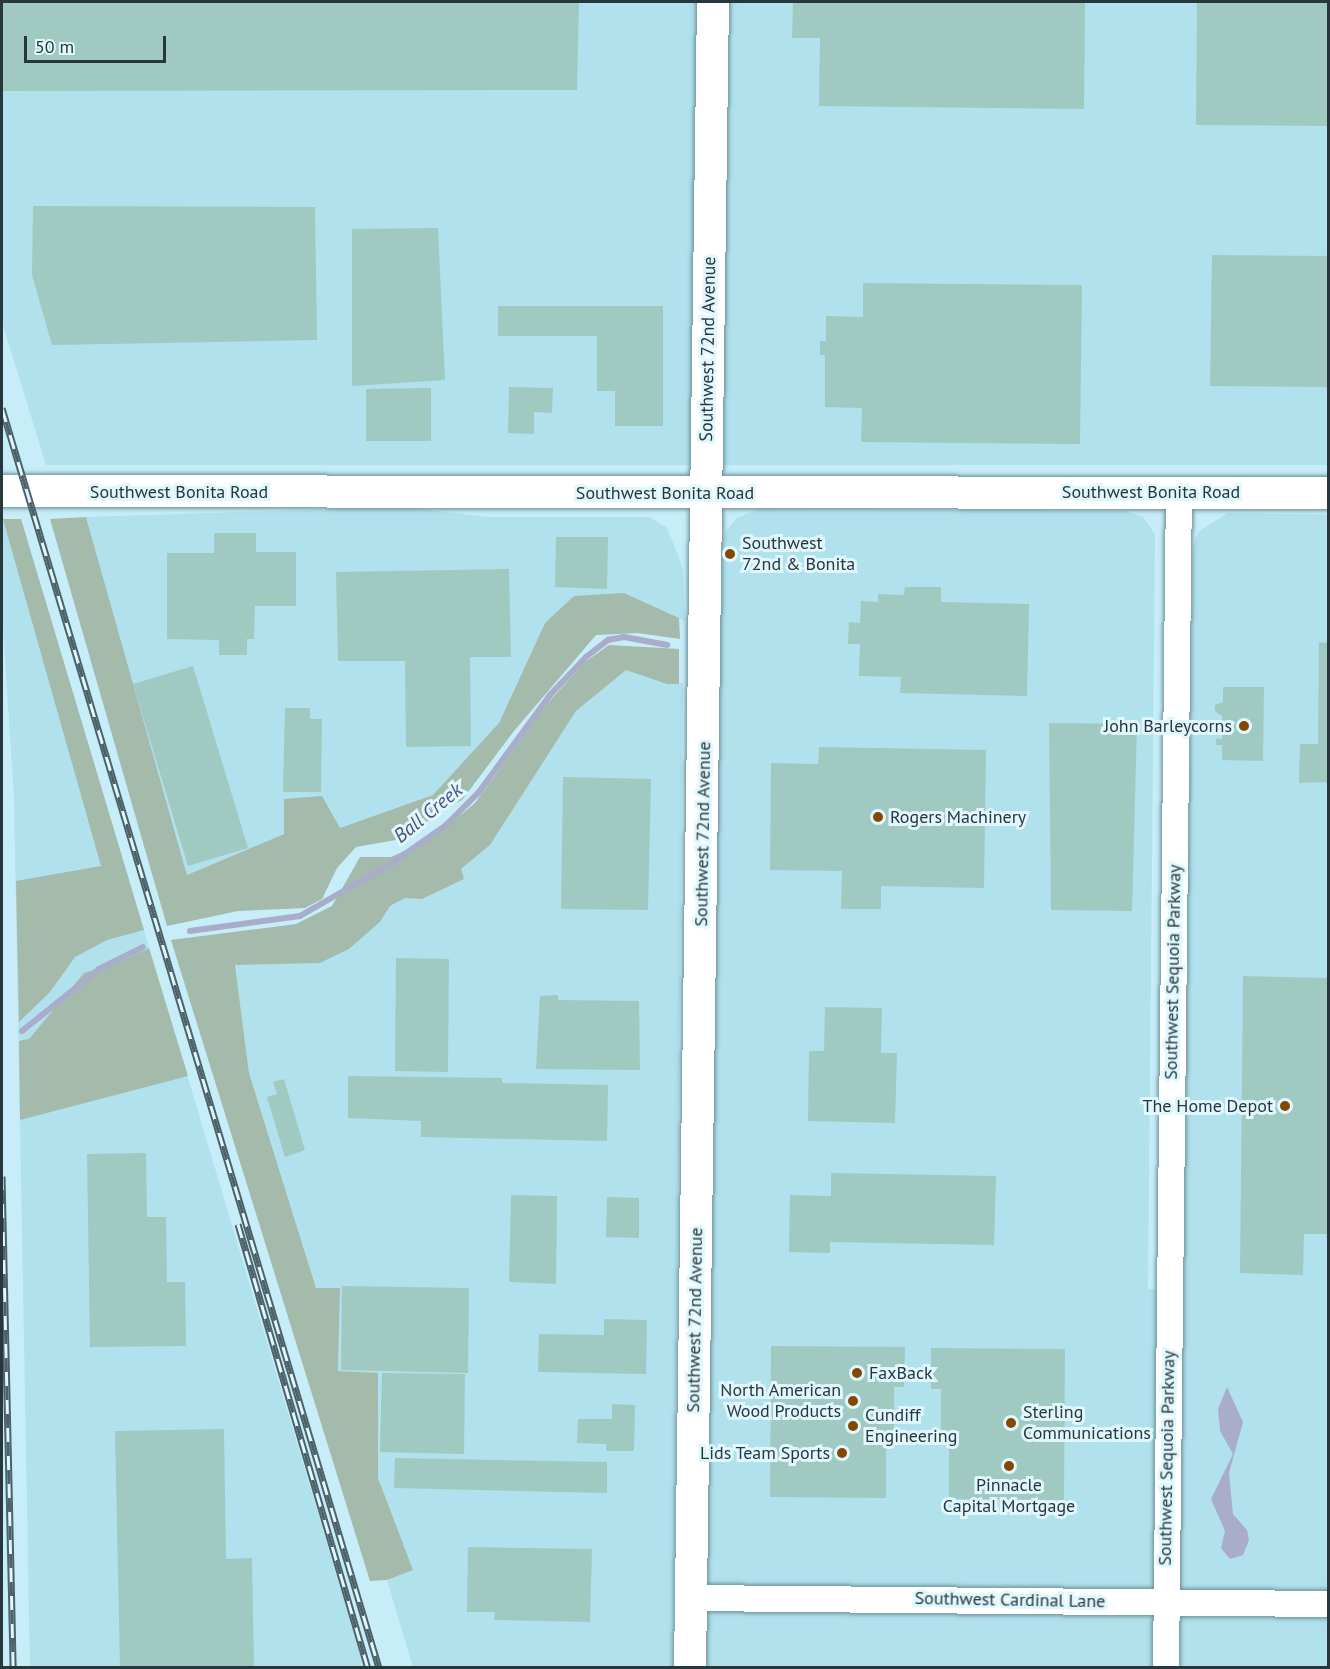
<!DOCTYPE html>
<style>
body{margin:0}
#map{position:relative;width:1330px;height:1669px;overflow:hidden;background:#c6edf8;font-family:"PT Sans",sans-serif}
div>[style]{position:absolute}
.built>*{inset:0;background:#b0e1ed}
.green>*{inset:0;background:#a4baaa}
.water>*{inset:0;background:#a9adca}
.stream>*{height:6px;margin:-3px;padding:0 3px;transform-origin:3px;border-radius:3px;background:#a9adca}
.building>*{inset:0;background:#a0c9c2}
.roads{filter:drop-shadow(0 0 2px #6a8f99) drop-shadow(0 0 2px #6a8f99)}
.minor>*{height:26px;margin:-13px;padding:0 13px;transform-origin:13px;border-radius:13px;background:#fff}
.major>*{height:32px;margin:-16px;padding:0 16px;transform-origin:16px;border-radius:16px;background:#fff}
.rail>*{height:7px;margin-top:-3.5px;transform-origin:0;background:repeating-linear-gradient(90deg,#e0f7fe 0 14px,#4d6268 0 28px);box-sizing:border-box;border-block:2px solid #4d6268}
.dots>*{width:16px;height:16px;translate:-50% -50%;box-sizing:border-box;border:3px solid #e0f7fe;border-radius:50%}
span{translate:-50% -50%;white-space:nowrap;text-align:center;line-height:1.15;-webkit-text-stroke:6px #e0f7fe;paint-order:stroke}
.street-label{font-size:18px;color:#28373c}
.poi-label{font-size:18px;color:#28373c}
.left{translate:0 -50%;text-align:left}
.right{translate:-100% -50%;text-align:right}
.water-label{font-size:20px;color:#4d517d;font-style:italic}
.frame{position:absolute;inset:0;border:3px solid #28373c;pointer-events:none}
.scale{position:absolute;left:24px;top:36px;width:142px;height:27px;box-sizing:border-box;border:3px solid #28373c;border-top:0;padding-left:8px;font-size:18px;line-height:21px;white-space:nowrap;color:#28373c;-webkit-text-stroke:4px #e0f7fe;paint-order:stroke}
</style>
<div id="map">
<div class="built">
<div style="clip-path:polygon(2px 2px,1328px 2px,1328px 465px,46px 465px,2px 322px)"></div>
<div style="clip-path:polygon(401px 507px,488px 517px,650px 517px,667px 528px,683px 568px,685px 621px,624px 593px,545px 623px,499px 723px,433px 796px,340px 828px,284px 800px,284px 834px,187px 875px,86px 517px)"></div>
<div style="clip-path:polygon(759px 509px,1126px 511px,1143px 517px,1155px 534px,1148px 1289px,1182px 1290px,1193px 546px,1199px 531px,1228px 513px,1328px 515px,1328px 1667px,705px 1668px,721px 548px,726px 531px,737px 518px)"></div>
<div style="clip-path:polygon(2px 519px,21px 519px,364px 1667px,30px 1667px,14px 797px,2px 612px)"></div>
<div style="clip-path:polygon(626px 669px,667px 684px,683px 683px,673px 1667px,413px 1667px,387px 1580px,413px 1570px,377px 1478px,378px 1374px,338px 1371px,340px 1289px,316px 1288px,249px 1073px,235px 965px,320px 963px,349px 949px,380px 922px,389px 907px,405px 898px,422px 899px,463px 879px,461px 869px,490px 845px,576px 711px)"></div>
</div>
<div class="green">
<div style="clip-path:polygon(86px 517px,187px 875px,284px 834px,284px 799px,322px 796px,340px 828px,433px 795px,499px 723px,545px 623px,574px 596px,624px 593px,679px 618px,680px 639px,638px 633px,596px 635px,514px 731px,462px 800px,442px 809px,407px 838px,356px 847px,337px 868px,322px 899px,305px 908px,238px 911px,167px 926px,50px 519px)"></div>
<div style="clip-path:polygon(3px 519px,21px 519px,144px 930px,107px 940px,75px 957px,50px 992px,19px 1022px,16px 881px,101px 866px)"></div>
<div style="clip-path:polygon(609px 645px,679px 649px,679px 684px,667px 684px,626px 670px,576px 711px,490px 845px,461px 869px,464px 879px,422px 899px,405px 898px,390px 906px,380px 922px,349px 949px,320px 963px,235px 965px,249px 1073px,316px 1288px,340px 1288px,338px 1371px,378px 1373px,378px 1478px,413px 1570px,387px 1580px,370px 1581px,171px 940px,296px 924px,332px 906px,360px 857px,391px 857px,433px 838px,475px 803px,546px 705px,585px 662px)"></div>
<div style="clip-path:polygon(149px 948px,188px 1076px,20px 1120px,19px 1041px,29px 1039px,84px 973px,115px 964px)"></div>
</div>
<div class="water">
<div style="clip-path:polygon(1227px 1387px,1243px 1422px,1229px 1473px,1233px 1514px,1247px 1530px,1249px 1540px,1243px 1555px,1230px 1559px,1221px 1548px,1225px 1531px,1211px 1499px,1233px 1454px,1220px 1431px,1218px 1409px)"></div>
</div>
<div class="stream">
<div style="left:190px;top:931px;width:111px;rotate:-7.8deg"></div>
<div style="left:300px;top:916px;width:106px;rotate:-29.9deg"></div>
<div style="left:392px;top:863px;width:65px;rotate:-34.9deg"></div>
<div style="left:445px;top:826px;width:48px;rotate:-45deg"></div>
<div style="left:479px;top:792px;width:120px;rotate:-53.8deg"></div>
<div style="left:550px;top:695px;width:52px;rotate:-46.5deg"></div>
<div style="left:586px;top:657px;width:28px;rotate:-38deg"></div>
<div style="left:608px;top:640px;width:16px;rotate:-11deg"></div>
<div style="left:624px;top:637px;width:44px;rotate:10.5deg"></div>
<div style="left:22px;top:1031px;width:99px;rotate:-38.8deg"></div>
<div style="left:99px;top:969px;width:49px;rotate:-26.6deg"></div>
</div>
<div class="building">
<div style="clip-path:polygon(2px 2px,579px 2px,577px 90px,2px 91px)"></div>
<div style="clip-path:polygon(793px 2px,1085px 2px,1084px 109px,819px 106px,820px 38px,792px 38px)"></div>
<div style="clip-path:polygon(1197px 2px,1328px 2px,1328px 126px,1196px 125px)"></div>
<div style="clip-path:polygon(33px 206px,315px 207px,317px 340px,52px 345px,32px 275px)"></div>
<div style="clip-path:polygon(438px 228px,445px 380px,352px 386px,352px 229px)"></div>
<div style="clip-path:polygon(1212px 255px,1328px 256px,1328px 387px,1210px 386px)"></div>
<div style="clip-path:polygon(863px 283px,1082px 285px,1080px 444px,861px 442px,862px 408px,825px 407px,825px 355px,820px 355px,820px 341px,826px 341px,826px 316px,863px 317px)"></div>
<div style="clip-path:polygon(498px 306px,663px 306px,663px 426px,615px 426px,615px 391px,597px 391px,597px 336px,498px 336px)"></div>
<div style="clip-path:polygon(509px 387px,553px 388px,552px 413px,534px 412px,534px 434px,508px 433px)"></div>
<div style="clip-path:polygon(431px 388px,431px 441px,366px 441px,366px 389px)"></div>
<div style="clip-path:polygon(214px 533px,256px 533px,256px 552px,296px 552px,296px 606px,255px 606px,254px 639px,247px 639px,247px 655px,219px 655px,219px 640px,167px 639px,167px 553px,214px 553px)"></div>
<div style="clip-path:polygon(556px 537px,608px 537px,607px 589px,555px 587px)"></div>
<div style="clip-path:polygon(509px 569px,511px 657px,470px 657px,471px 746px,406px 747px,405px 661px,338px 661px,336px 572px)"></div>
<div style="clip-path:polygon(905px 587px,941px 587px,941px 602px,1029px 604px,1027px 696px,900px 693px,901px 677px,859px 676px,860px 644px,848px 644px,849px 622px,860px 623px,861px 601px,878px 602px,878px 594px,904px 595px)"></div>
<div style="clip-path:polygon(1319px 642px,1328px 643px,1328px 782px,1299px 783px,1300px 744px,1318px 744px)"></div>
<div style="clip-path:polygon(193px 666px,248px 848px,188px 866px,133px 684px)"></div>
<div style="clip-path:polygon(1223px 687px,1264px 687px,1263px 761px,1222px 760px,1222px 745px,1216px 745px,1216px 738px,1222px 739px,1222px 716px,1215px 711px,1215px 705px,1223px 702px)"></div>
<div style="clip-path:polygon(285px 708px,310px 708px,310px 719px,322px 719px,321px 792px,283px 792px)"></div>
<div style="clip-path:polygon(1049px 723px,1137px 724px,1132px 911px,1051px 910px)"></div>
<div style="clip-path:polygon(819px 747px,986px 750px,984px 888px,881px 886px,881px 909px,841px 909px,842px 871px,770px 870px,771px 763px,818px 764px)"></div>
<div style="clip-path:polygon(563px 777px,651px 779px,648px 910px,561px 909px)"></div>
<div style="clip-path:polygon(396px 958px,449px 959px,448px 1072px,395px 1071px)"></div>
<div style="clip-path:polygon(1243px 976px,1328px 978px,1328px 1234px,1304px 1234px,1303px 1275px,1240px 1273px)"></div>
<div style="clip-path:polygon(558px 995px,558px 1000px,639px 1001px,640px 1070px,536px 1069px,540px 996px)"></div>
<div style="clip-path:polygon(825px 1007px,882px 1008px,881px 1053px,897px 1053px,895px 1123px,808px 1121px,809px 1051px,824px 1051px)"></div>
<div style="clip-path:polygon(348px 1076px,502px 1078px,502px 1083px,608px 1085px,607px 1141px,421px 1137px,421px 1121px,348px 1118px)"></div>
<div style="clip-path:polygon(284px 1079px,305px 1150px,285px 1157px,267px 1097px,277px 1094px,273px 1082px)"></div>
<div style="clip-path:polygon(146px 1153px,147px 1217px,166px 1217px,167px 1282px,185px 1282px,186px 1346px,90px 1347px,87px 1154px)"></div>
<div style="clip-path:polygon(831px 1173px,996px 1176px,994px 1245px,830px 1242px,830px 1253px,789px 1252px,790px 1195px,831px 1196px)"></div>
<div style="clip-path:polygon(511px 1195px,557px 1196px,556px 1284px,509px 1282px)"></div>
<div style="clip-path:polygon(607px 1197px,639px 1198px,639px 1238px,606px 1237px)"></div>
<div style="clip-path:polygon(342px 1286px,469px 1288px,468px 1373px,341px 1370px)"></div>
<div style="clip-path:polygon(604px 1319px,647px 1320px,646px 1374px,538px 1372px,539px 1334px,604px 1335px)"></div>
<div style="clip-path:polygon(771px 1346px,905px 1347px,904px 1387px,894px 1387px,894px 1431px,886px 1431px,886px 1498px,770px 1497px)"></div>
<div style="clip-path:polygon(931px 1348px,1065px 1349px,1064px 1500px,949px 1499px,949px 1433px,941px 1433px,941px 1389px,931px 1389px)"></div>
<div style="clip-path:polygon(382px 1373px,465px 1374px,464px 1454px,380px 1452px)"></div>
<div style="clip-path:polygon(612px 1404px,635px 1405px,634px 1451px,606px 1451px,606px 1444px,577px 1443px,578px 1419px,612px 1419px)"></div>
<div style="clip-path:polygon(224px 1429px,226px 1559px,252px 1558px,254px 1668px,120px 1668px,115px 1431px)"></div>
<div style="clip-path:polygon(395px 1458px,607px 1462px,607px 1493px,394px 1488px)"></div>
<div style="clip-path:polygon(468px 1547px,592px 1549px,590px 1622px,494px 1620px,495px 1612px,467px 1612px)"></div>
</div>
<div class="roads">
<div class="minor">
<div style="left:691px;top:1598px;width:637px;rotate:0.54deg"></div>
<div style="left:1166px;top:1668px;width:1176px;rotate:-89.37deg"></div>
</div>
<div class="major">
<div style="left:2px;top:491px;width:1326px;rotate:0.09deg"></div>
<div style="left:690px;top:1668px;width:1666px;rotate:-89.21deg"></div>
</div>
</div>
<div class="rail">
<div style="left:2px;top:408px;width:1315px;rotate:73.34deg"></div>
<div style="left:2px;top:1176px;width:492px;rotate:88.7deg"></div>
<div style="left:238px;top:1224px;width:463px;rotate:73.7deg"></div>
</div>
<div class="dots">
<div style="left:730px;top:554px;background:#844802"></div>
<div style="left:1244px;top:726px;background:#844802"></div>
<div style="left:878px;top:817px;background:#844802"></div>
<div style="left:1285px;top:1106px;background:#844802"></div>
<div style="left:857px;top:1373px;background:#844802"></div>
<div style="left:853px;top:1401px;background:#844802"></div>
<div style="left:1011px;top:1423px;background:#844802"></div>
<div style="left:853px;top:1426px;background:#844802"></div>
<div style="left:842px;top:1453px;background:#844802"></div>
<div style="left:1009px;top:1466px;background:#844802"></div>
</div>
<div class="street-label">
<span style="left:708px;top:349px;rotate:-89deg">Southwest 72nd Avenue</span>
<span style="left:179px;top:492px">Southwest Bonita Road</span>
<span style="left:1151px;top:492px">Southwest Bonita Road</span>
<span style="left:665px;top:493px">Southwest Bonita Road</span>
<span style="left:703px;top:834px;rotate:-89deg">Southwest 72nd Avenue</span>
<span style="left:1173px;top:972px;rotate:-89deg">Southwest Sequoia Parkway</span>
<span style="left:695px;top:1320px;rotate:-89deg">Southwest 72nd Avenue</span>
<span style="left:1167px;top:1458px;rotate:-89deg">Southwest Sequoia Parkway</span>
<span style="left:1010px;top:1600px;rotate:1deg">Southwest Cardinal Lane</span>
</div>
<div class="poi-label">
<span class="left" style="left:742px;top:554px">Southwest<br>72nd &amp; Bonita</span>
<span class="right" style="left:1232px;top:726px">John Barleycorns</span>
<span class="left" style="left:890px;top:817px">Rogers Machinery</span>
<span class="right" style="left:1273px;top:1106px">The Home Depot</span>
<span class="left" style="left:869px;top:1373px">FaxBack</span>
<span class="right" style="left:841px;top:1401px">North American<br>Wood Products</span>
<span class="left" style="left:1023px;top:1423px">Sterling<br>Communications</span>
<span class="left" style="left:865px;top:1426px">Cundiff<br>Engineering</span>
<span class="right" style="left:830px;top:1453px">Lids Team Sports</span>
<span style="left:1009px;top:1496px">Pinnacle<br>Capital Mortgage</span>
</div>
<div class="water-label">
<span style="left:428px;top:813px;rotate:-39deg">Ball Creek</span>
</div>
<div class="frame"></div>
<div class="scale">50 m</div>
</div>
